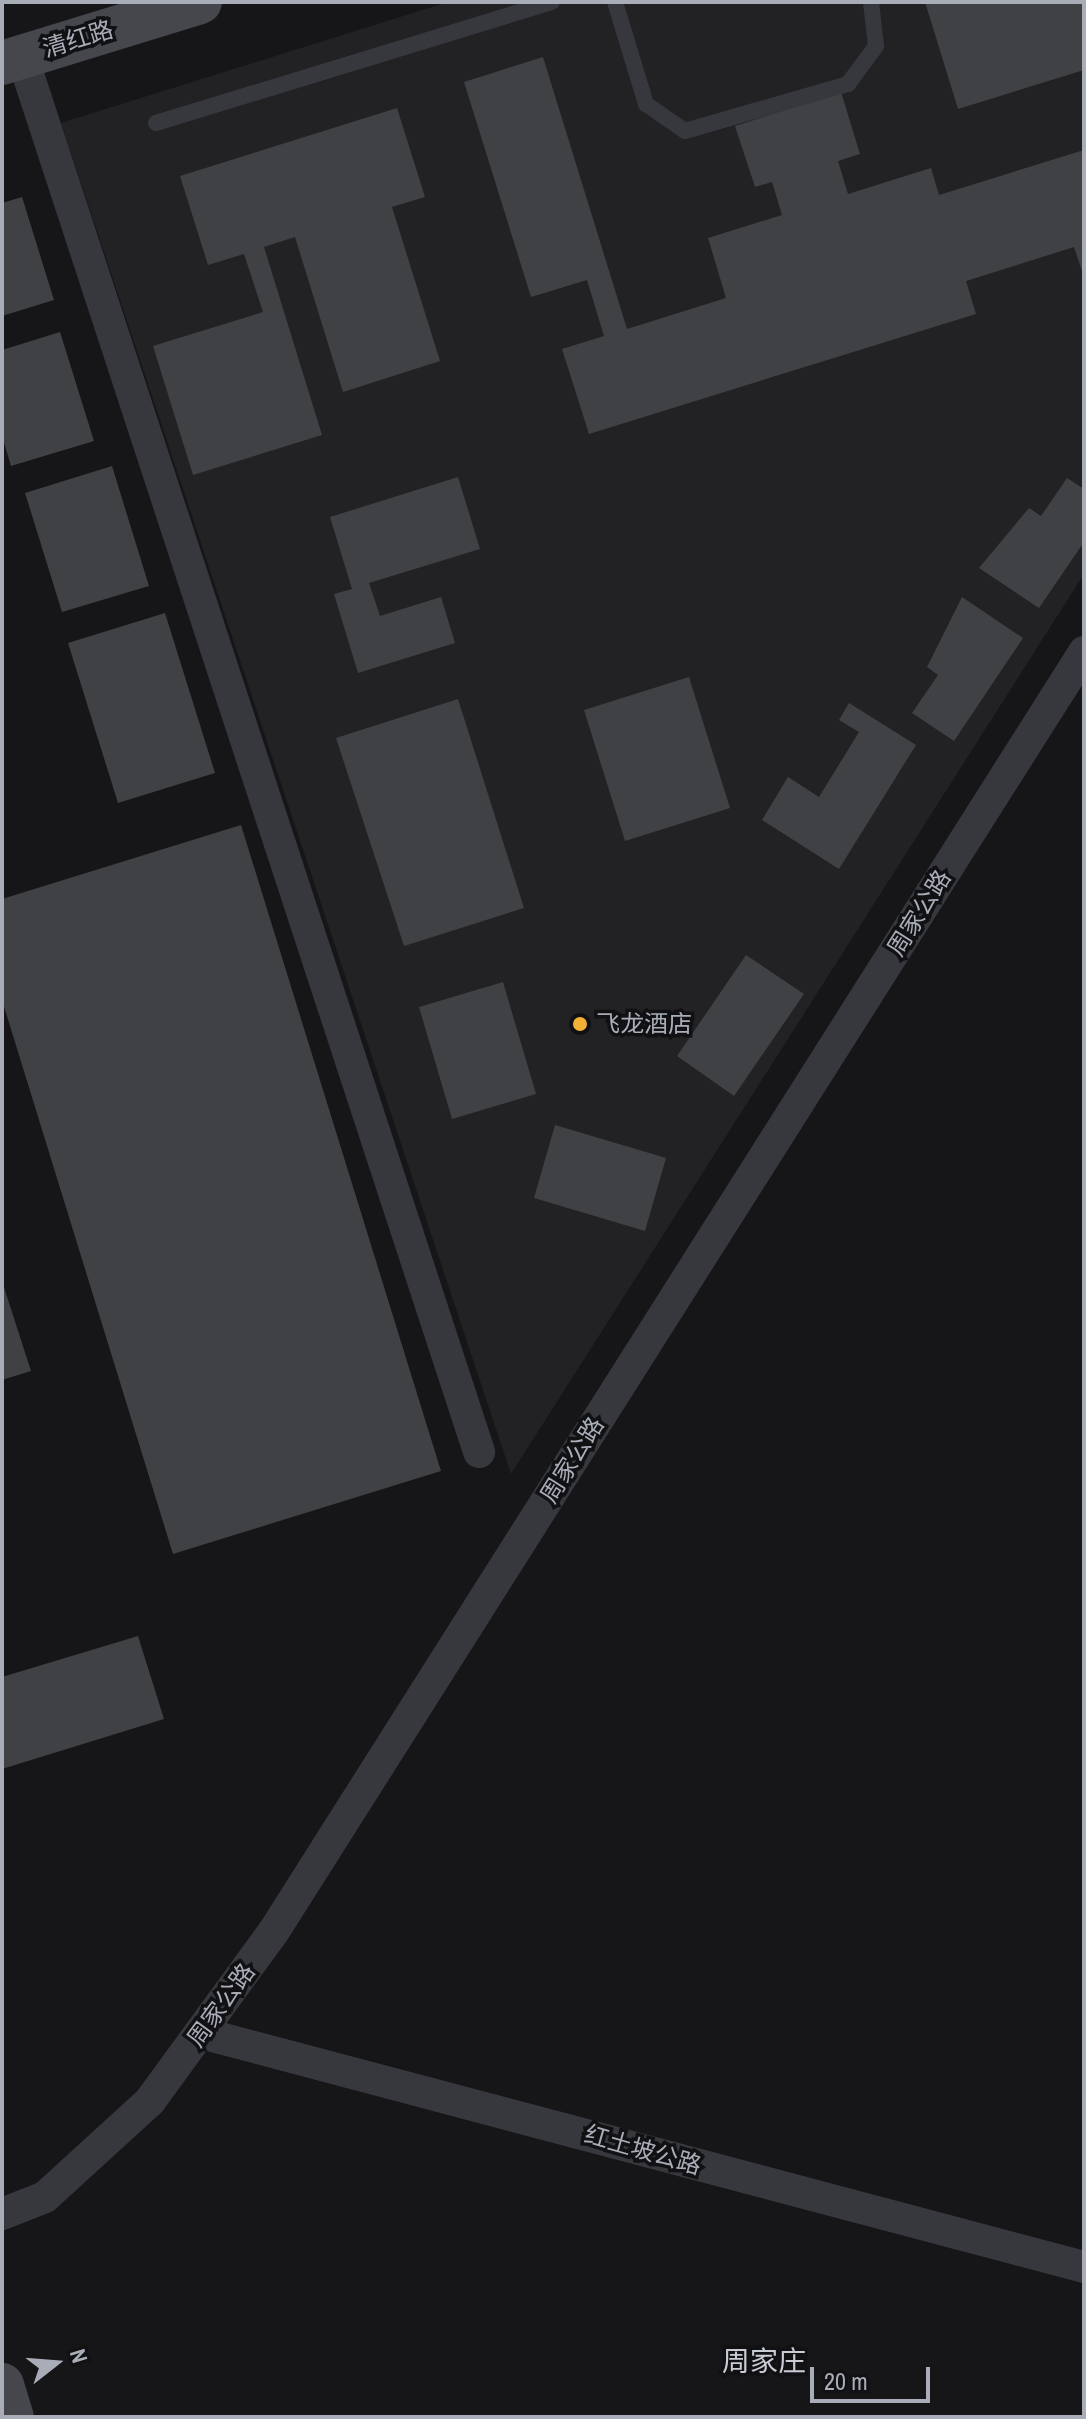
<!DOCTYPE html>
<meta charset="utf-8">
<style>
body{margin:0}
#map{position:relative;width:1086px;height:2419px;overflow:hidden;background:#161618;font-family:"Archivo Narrow","Noto Sans SC",sans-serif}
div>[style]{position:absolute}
.built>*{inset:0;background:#222225}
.building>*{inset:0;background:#404145}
.lane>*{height:16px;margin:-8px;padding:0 8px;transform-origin:8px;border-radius:8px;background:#37383d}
.street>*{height:32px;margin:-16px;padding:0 16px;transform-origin:16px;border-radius:16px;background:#37383d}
.secondary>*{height:44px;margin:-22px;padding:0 22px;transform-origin:22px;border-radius:22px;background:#45474d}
.dots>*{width:22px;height:22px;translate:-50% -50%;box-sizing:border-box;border:4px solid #111113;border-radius:50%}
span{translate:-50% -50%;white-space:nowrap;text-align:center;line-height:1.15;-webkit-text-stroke:7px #111113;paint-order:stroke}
.street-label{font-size:24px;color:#a8adb8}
.poi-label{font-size:24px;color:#a8adb8}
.left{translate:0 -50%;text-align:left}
.quarter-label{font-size:28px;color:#c9ccd4}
.frame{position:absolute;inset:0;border:4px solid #a8adb8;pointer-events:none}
.north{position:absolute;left:16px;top:2323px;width:80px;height:80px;-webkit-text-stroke:6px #111113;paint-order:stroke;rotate:73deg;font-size:22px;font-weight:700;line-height:32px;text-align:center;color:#a8adb8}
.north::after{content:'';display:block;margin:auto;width:28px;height:36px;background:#a8adb8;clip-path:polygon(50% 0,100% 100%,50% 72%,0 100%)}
.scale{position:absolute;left:810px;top:2367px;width:120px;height:36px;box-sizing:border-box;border:4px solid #a8adb8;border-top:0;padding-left:10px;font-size:24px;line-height:28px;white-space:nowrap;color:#a8adb8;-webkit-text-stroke:6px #111113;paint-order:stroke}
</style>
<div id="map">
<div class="built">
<div style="clip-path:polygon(448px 2px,1084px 2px,1084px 574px,511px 1474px,61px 123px)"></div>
</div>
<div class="building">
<div style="clip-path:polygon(925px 2px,1084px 2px,1084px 70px,958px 109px)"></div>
<div style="clip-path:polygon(543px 57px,627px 329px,726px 298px,708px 238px,782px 215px,772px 182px,755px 187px,735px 126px,841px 92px,860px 154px,838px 161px,848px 194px,931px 168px,939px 195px,1084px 150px,1084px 277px,1074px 247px,966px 281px,976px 314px,589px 434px,562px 349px,604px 336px,587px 280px,531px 297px,464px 82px)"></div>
<div style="clip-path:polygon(397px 108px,425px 197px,392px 207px,440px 361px,343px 392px,295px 237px,264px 247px,322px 435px,193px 475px,153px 346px,263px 312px,244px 254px,208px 265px,180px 176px)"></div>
<div style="clip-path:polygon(22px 197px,54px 300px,2px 316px,2px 203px)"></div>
<div style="clip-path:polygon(60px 332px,94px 441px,11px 466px,2px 436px,2px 350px)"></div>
<div style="clip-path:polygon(112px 466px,149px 586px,62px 612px,25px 493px)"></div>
<div style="clip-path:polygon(458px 477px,480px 549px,369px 583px,380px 616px,441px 597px,455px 643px,358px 673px,334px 594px,352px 589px,330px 517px)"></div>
<div style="clip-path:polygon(1067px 478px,1084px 489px,1084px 542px,1039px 608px,979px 568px,1029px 508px,1041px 516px)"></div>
<div style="clip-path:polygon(962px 597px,1023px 638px,954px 741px,912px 713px,938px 675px,927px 667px)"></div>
<div style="clip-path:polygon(165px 613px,215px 773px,118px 803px,68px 643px)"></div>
<div style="clip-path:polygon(689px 677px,730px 808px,625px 841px,584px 710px)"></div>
<div style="clip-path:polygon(458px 699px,524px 908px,404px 946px,336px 738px)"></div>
<div style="clip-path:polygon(849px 703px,916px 745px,839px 869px,762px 820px,788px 777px,819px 797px,859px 732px,839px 720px)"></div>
<div style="clip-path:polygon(241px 825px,441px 1471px,173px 1554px,2px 1000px,2px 899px)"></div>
<div style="clip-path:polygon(746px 955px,804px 994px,734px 1096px,677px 1056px)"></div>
<div style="clip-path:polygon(503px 982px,536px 1094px,452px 1119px,419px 1007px)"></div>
<div style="clip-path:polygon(555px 1125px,666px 1158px,645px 1231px,534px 1198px)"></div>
<div style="clip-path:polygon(2px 1281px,31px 1371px,2px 1380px)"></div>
<div style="clip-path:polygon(138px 1636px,164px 1719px,2px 1769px,2px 1677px)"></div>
</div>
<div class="lane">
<div style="left:615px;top:2px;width:107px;rotate:73.1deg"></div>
<div style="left:646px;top:104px;width:47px;rotate:34.7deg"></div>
<div style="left:685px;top:131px;width:170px;rotate:-16.1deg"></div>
<div style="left:848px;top:84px;width:47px;rotate:-53.6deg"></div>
<div style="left:876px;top:46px;width:44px;rotate:-96.5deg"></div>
<div style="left:156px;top:123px;width:414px;rotate:-17deg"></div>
</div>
<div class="street">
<div style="left:22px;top:56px;width:1469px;rotate:71.87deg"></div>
<div style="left:201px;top:2033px;width:913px;rotate:14.84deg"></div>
<div style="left:2px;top:2214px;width:46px;rotate:-21.6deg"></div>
<div style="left:45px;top:2197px;width:142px;rotate:-42.4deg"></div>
<div style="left:150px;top:2101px;width:210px;rotate:-53.9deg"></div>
<div style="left:274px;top:1931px;width:1514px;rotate:-57.65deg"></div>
</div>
<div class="secondary">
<div style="left:2px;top:63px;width:207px;rotate:-17.1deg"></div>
<div style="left:2px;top:2385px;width:34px;rotate:73deg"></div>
</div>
<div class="dots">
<div style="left:580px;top:1024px;background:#f2b134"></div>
</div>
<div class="street-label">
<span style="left:78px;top:39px;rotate:-17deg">清红路</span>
<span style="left:919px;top:913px;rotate:-58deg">周家公路</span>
<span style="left:572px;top:1460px;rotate:-58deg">周家公路</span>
<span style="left:221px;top:2005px;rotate:-54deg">周家公路</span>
<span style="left:643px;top:2150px;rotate:16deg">红土坡公路</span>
</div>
<div class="poi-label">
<span class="left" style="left:596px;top:1024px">飞龙酒店</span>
</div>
<div class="quarter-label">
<span style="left:764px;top:2361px">周家庄</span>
</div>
<div class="frame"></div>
<div class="north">N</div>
<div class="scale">20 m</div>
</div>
